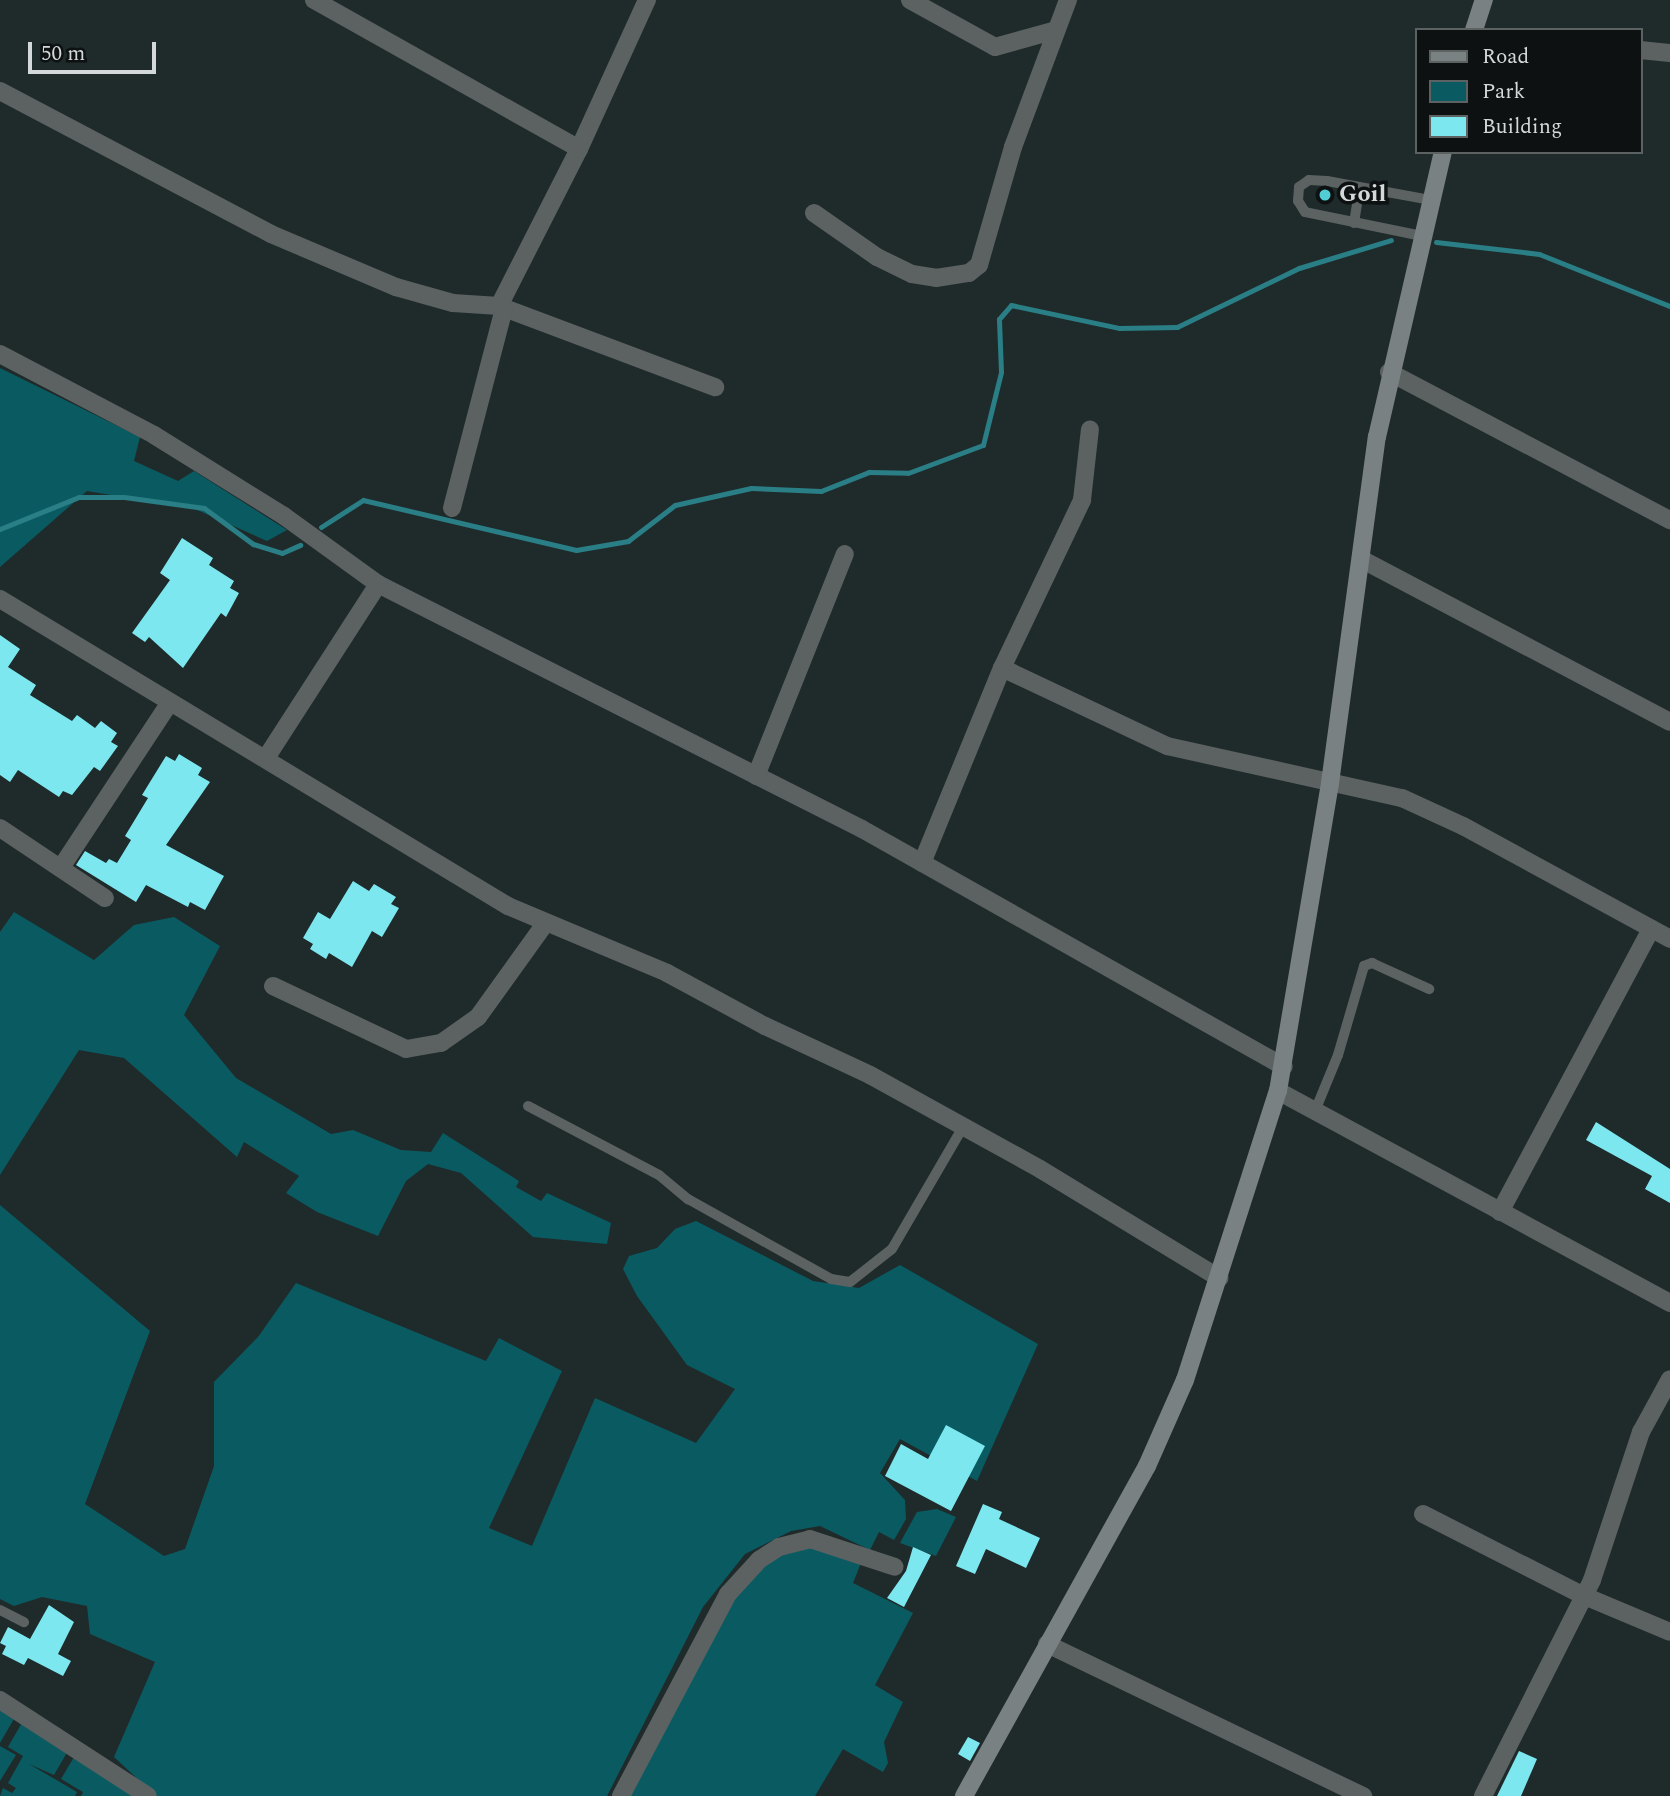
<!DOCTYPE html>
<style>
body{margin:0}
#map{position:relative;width:1670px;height:1796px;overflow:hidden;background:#1f2a2b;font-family:Spectral,serif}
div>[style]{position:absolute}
.green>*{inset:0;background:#0a5b61}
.stream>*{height:5px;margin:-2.5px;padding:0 2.5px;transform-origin:2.5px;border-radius:2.5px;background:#2a7e85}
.building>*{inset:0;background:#7de7ef}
.lane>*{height:10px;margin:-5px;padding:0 5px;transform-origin:5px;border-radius:5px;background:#5c6161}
.street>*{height:18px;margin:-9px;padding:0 9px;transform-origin:9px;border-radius:9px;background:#5c6161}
.secondary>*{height:18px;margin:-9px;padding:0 9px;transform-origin:9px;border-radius:9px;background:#798182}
.dots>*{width:19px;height:19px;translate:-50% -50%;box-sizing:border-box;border:4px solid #0d1112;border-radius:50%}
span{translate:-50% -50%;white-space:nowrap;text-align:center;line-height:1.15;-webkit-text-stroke:7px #0d1112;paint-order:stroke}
.poi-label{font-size:24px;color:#d3d9da;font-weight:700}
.left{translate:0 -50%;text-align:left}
.legend{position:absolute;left:1415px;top:28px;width:228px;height:126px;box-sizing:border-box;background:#0d1112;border:2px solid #5c6162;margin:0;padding:9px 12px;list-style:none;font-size:21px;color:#d3d9da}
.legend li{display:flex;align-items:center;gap:14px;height:35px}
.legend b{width:35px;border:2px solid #5c6162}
.scale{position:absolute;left:28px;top:42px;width:128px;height:32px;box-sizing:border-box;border:4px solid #d3d9da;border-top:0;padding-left:9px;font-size:21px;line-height:24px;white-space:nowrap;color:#d3d9da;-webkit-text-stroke:5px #0d1112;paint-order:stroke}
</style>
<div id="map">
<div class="green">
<div style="clip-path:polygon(0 368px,140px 437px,134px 461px,178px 481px,194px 471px,287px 530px,267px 541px,195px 509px,87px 491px,0 567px)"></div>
<div style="clip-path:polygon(14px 912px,94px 960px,134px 925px,174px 917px,220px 946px,184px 1015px,236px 1078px,331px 1134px,353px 1130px,401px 1150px,431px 1152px,443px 1133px,519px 1181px,516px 1187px,541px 1201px,547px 1193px,611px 1223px,607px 1244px,533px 1237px,461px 1173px,428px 1164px,406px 1181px,378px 1236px,317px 1212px,286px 1193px,299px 1176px,244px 1142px,237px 1157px,124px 1058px,79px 1050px,0 1175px,0 932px)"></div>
<div style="clip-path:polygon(0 1205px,150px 1331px,85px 1504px,164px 1556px,185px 1549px,214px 1466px,214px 1382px,258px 1337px,296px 1283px,486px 1361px,499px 1338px,562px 1371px,489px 1528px,532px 1546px,595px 1398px,696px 1443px,735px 1389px,687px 1365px,637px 1296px,623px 1269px,629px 1256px,657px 1248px,675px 1229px,696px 1221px,813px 1281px,859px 1288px,900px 1265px,1038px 1344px,977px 1481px,900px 1439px,880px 1473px,905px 1500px,906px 1519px,894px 1540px,879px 1532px,870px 1550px,820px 1526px,791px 1531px,745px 1554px,703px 1607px,607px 1796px,156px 1796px,114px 1757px,155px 1662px,90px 1634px,87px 1606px,42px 1597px,14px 1606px,0 1599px)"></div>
<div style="clip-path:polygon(937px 1509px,956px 1517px,936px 1556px,900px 1543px,917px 1512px)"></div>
<div style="clip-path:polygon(813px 1546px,861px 1563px,853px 1583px,913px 1613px,875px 1685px,903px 1702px,884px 1742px,888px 1763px,883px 1772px,843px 1749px,815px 1796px,624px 1796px,731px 1598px,780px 1552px)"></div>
<div style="clip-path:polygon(0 1709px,15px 1717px,0 1743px)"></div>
<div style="clip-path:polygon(23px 1721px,69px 1749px,54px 1775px,29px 1764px,77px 1792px,75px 1796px,0 1796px,3px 1788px,12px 1793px,16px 1788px,8px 1783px,23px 1756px,8px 1747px)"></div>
<div style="clip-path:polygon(0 1746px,16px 1755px,0 1781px)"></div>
<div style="clip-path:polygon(77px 1752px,141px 1796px,81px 1796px,83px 1792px,61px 1779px)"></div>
</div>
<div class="stream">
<div style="left:1436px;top:242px;width:104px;rotate:6.6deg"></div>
<div style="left:1539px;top:254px;width:141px;rotate:21.7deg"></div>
<div style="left:321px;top:527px;width:50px;rotate:-32.7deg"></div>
<div style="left:363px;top:500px;width:219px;rotate:13.2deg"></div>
<div style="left:576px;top:550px;width:53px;rotate:-9.8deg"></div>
<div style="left:628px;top:541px;width:59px;rotate:-37.5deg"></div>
<div style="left:675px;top:505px;width:78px;rotate:-12.6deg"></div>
<div style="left:751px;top:488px;width:70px;rotate:2.5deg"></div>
<div style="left:821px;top:491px;width:52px;rotate:-21.6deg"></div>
<div style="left:869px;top:472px;width:39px;rotate:1deg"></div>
<div style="left:908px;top:473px;width:80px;rotate:-20.5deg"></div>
<div style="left:983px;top:445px;width:75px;rotate:-76.1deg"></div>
<div style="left:1001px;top:372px;width:53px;rotate:-92.2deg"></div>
<div style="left:999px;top:319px;width:18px;rotate:-49deg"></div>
<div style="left:1011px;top:305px;width:110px;rotate:12deg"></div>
<div style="left:1119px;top:328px;width:58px;rotate:-1deg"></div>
<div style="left:1177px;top:327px;width:136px;rotate:-25.8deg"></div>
<div style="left:1299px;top:268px;width:96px;rotate:-16.9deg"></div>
<div style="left:0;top:529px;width:85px;rotate:-22.1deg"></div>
<div style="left:79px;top:497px;width:45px"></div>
<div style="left:124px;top:497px;width:81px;rotate:7.8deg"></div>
<div style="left:204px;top:508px;width:61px;rotate:36.3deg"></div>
<div style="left:253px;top:544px;width:30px;rotate:17deg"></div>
<div style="left:282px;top:553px;width:20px;rotate:-24deg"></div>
</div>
<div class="building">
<div style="clip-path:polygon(182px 538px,213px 558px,209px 565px,234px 581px,230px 588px,239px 593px,226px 617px,221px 613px,183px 668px,149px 637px,145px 642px,132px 633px,170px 580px,160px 573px)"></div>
<div style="clip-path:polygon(0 635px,20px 649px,8px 667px,36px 685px,30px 695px,72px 721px,77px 715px,95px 728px,101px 721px,117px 733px,111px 742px,118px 746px,100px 771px,94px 767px,72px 795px,63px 791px,59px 797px,18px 770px,10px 782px,0 775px)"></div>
<div style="clip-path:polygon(179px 754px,202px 768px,198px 775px,210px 782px,166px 845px,224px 876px,205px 910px,190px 902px,188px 907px,146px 885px,136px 902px,76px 865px,85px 851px,106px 863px,109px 859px,117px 863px,131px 840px,125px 836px,148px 798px,142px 795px,166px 756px,175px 761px)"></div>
<div style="clip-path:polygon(353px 881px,369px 891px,374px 884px,396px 897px,391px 904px,399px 908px,382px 937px,372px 931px,352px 967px,329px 953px,326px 959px,310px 949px,313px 944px,303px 938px,318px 912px,330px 919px)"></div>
<div style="clip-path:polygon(1596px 1122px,1670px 1169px,1670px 1203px,1645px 1189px,1652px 1176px,1586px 1140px)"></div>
<div style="clip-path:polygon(946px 1425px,985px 1446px,951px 1511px,885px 1476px,901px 1444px,928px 1459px)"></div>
<div style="clip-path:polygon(983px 1504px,1002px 1512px,999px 1519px,1040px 1538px,1026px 1568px,986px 1549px,975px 1574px,956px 1566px)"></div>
<div style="clip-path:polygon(913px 1547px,931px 1555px,904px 1607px,887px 1598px,906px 1571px)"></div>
<div style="clip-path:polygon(49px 1605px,74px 1622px,58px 1654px,71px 1661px,63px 1676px,28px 1658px,24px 1665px,2px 1654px,6px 1646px,0 1643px,8px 1627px,30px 1639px)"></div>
<div style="clip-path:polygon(968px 1737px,980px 1743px,970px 1761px,958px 1754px)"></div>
<div style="clip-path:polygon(1519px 1751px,1537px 1759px,1521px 1796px,1497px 1796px)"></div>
</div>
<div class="lane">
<div style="left:1354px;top:223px;width:36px;rotate:-81deg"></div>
<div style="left:1422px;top:236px;width:119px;rotate:-168.4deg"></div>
<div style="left:1305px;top:212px;width:13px;rotate:-122deg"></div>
<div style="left:1298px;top:201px;width:14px;rotate:-86deg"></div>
<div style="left:1299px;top:187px;width:12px;rotate:-35deg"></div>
<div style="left:1309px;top:180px;width:18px;rotate:3deg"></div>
<div style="left:1327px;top:181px;width:106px;rotate:10.4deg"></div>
<div style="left:528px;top:1106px;width:148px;rotate:27.8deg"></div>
<div style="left:659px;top:1175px;width:38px;rotate:40deg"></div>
<div style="left:688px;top:1199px;width:164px;rotate:29.2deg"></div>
<div style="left:831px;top:1279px;width:19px;rotate:9deg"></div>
<div style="left:850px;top:1282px;width:53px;rotate:-38.2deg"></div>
<div style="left:892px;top:1249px;width:141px;rotate:-59.8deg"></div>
<div style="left:1315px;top:1111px;width:61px;rotate:-67.7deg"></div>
<div style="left:1338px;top:1055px;width:93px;rotate:-73.7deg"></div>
<div style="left:1364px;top:966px;width:9px;rotate:-21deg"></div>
<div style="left:1372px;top:963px;width:63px;rotate:24.5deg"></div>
<div style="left:0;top:1610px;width:27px;rotate:27deg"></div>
</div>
<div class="street">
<div style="left:314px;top:0;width:304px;rotate:29.3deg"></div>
<div style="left:910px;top:0;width:97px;rotate:28.9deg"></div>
<div style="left:995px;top:47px;width:63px;rotate:-15.6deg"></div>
<div style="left:1640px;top:50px;width:30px;rotate:6deg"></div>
<div style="left:0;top:91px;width:306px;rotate:27.8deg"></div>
<div style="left:271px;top:234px;width:136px;rotate:23deg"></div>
<div style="left:396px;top:287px;width:59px;rotate:15.7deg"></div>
<div style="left:453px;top:303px;width:46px;rotate:3.7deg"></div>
<div style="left:499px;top:306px;width:231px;rotate:20.6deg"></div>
<div style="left:814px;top:213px;width:77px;rotate:34.9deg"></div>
<div style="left:877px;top:257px;width:39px;rotate:26deg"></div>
<div style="left:912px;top:274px;width:24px;rotate:9deg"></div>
<div style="left:936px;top:278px;width:33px;rotate:-9deg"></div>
<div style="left:969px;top:273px;width:13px;rotate:-39deg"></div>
<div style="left:979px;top:265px;width:123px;rotate:-73.9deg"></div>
<div style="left:1013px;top:147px;width:157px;rotate:-69.5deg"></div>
<div style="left:499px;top:306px;width:176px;rotate:-63deg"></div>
<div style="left:579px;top:149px;width:164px;rotate:-65.5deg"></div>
<div style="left:0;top:354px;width:174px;rotate:27.7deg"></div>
<div style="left:154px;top:435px;width:153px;rotate:31.9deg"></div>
<div style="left:284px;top:516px;width:116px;rotate:35.9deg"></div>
<div style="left:378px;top:584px;width:542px;rotate:26.85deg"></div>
<div style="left:862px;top:829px;width:484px;rotate:29.4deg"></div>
<div style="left:1389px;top:372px;width:318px;rotate:27.8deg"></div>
<div style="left:452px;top:508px;width:207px;rotate:-75.4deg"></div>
<div style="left:1361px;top:559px;width:349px;rotate:27.8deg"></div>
<div style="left:0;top:599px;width:594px;rotate:31.15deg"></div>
<div style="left:508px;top:906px;width:173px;rotate:22.8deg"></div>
<div style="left:667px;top:973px;width:111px;rotate:28.4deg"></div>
<div style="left:765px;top:1026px;width:116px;rotate:25deg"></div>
<div style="left:870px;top:1075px;width:194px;rotate:28.9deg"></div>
<div style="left:1040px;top:1169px;width:210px;rotate:31.3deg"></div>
<div style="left:1002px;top:668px;width:183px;rotate:25.3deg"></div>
<div style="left:1167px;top:746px;width:241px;rotate:12.5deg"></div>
<div style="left:1402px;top:798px;width:67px;rotate:24.7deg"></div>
<div style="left:1463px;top:826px;width:236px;rotate:28.6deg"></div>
<div style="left:266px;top:758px;width:207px;rotate:-57.2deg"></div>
<div style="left:756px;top:776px;width:239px;rotate:-68.2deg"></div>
<div style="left:0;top:828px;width:126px;rotate:33.7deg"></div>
<div style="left:922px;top:863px;width:211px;rotate:-67.7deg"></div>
<div style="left:1002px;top:668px;width:186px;rotate:-64.5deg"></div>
<div style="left:1082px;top:500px;width:71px;rotate:-83.6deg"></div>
<div style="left:62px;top:866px;width:196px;rotate:-56.6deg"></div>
<div style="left:273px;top:986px;width:147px;rotate:25.3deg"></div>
<div style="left:406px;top:1049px;width:36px;rotate:-10deg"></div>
<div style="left:441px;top:1043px;width:45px;rotate:-35.1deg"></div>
<div style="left:478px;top:1017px;width:113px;rotate:-54.3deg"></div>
<div style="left:1278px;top:1091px;width:446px;rotate:28.4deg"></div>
<div style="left:1500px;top:1212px;width:321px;rotate:-61.9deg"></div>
<div style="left:1423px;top:1514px;width:178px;rotate:27deg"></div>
<div style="left:1582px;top:1595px;width:95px;rotate:22.8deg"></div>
<div style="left:1047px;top:1644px;width:351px;rotate:25.7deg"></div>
<div style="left:0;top:1700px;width:176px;rotate:33deg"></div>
<div style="left:621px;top:1796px;width:229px;rotate:-62.1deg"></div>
<div style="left:728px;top:1594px;width:46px;rotate:-47.6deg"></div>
<div style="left:759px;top:1560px;width:24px;rotate:-33deg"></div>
<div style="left:779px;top:1547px;width:32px;rotate:-14deg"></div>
<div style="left:810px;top:1539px;width:89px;rotate:18.2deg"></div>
<div style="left:1483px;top:1796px;width:242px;rotate:-63.2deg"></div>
<div style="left:1592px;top:1580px;width:156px;rotate:-71.7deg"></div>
<div style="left:1641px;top:1432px;width:60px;rotate:-61.3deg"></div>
</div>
<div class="secondary">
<div style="left:1474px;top:30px;width:32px;rotate:-72deg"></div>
<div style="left:964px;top:1796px;width:377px;rotate:-61deg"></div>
<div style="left:1147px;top:1466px;width:94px;rotate:-66.2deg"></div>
<div style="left:1185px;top:1380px;width:304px;rotate:-72.2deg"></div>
<div style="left:1278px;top:1091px;width:312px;rotate:-80.4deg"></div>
<div style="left:1330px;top:783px;width:349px;rotate:-82.3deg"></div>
<div style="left:1377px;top:437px;width:293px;rotate:-77deg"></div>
</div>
<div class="dots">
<div style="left:1325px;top:195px;background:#52ccd5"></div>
</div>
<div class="poi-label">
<span class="left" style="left:1339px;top:195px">Goil</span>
</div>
<ul class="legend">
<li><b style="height:9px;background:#798182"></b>Road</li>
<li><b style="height:19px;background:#0a5b61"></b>Park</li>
<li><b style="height:19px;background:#7de7ef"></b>Building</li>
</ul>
<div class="scale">50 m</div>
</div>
